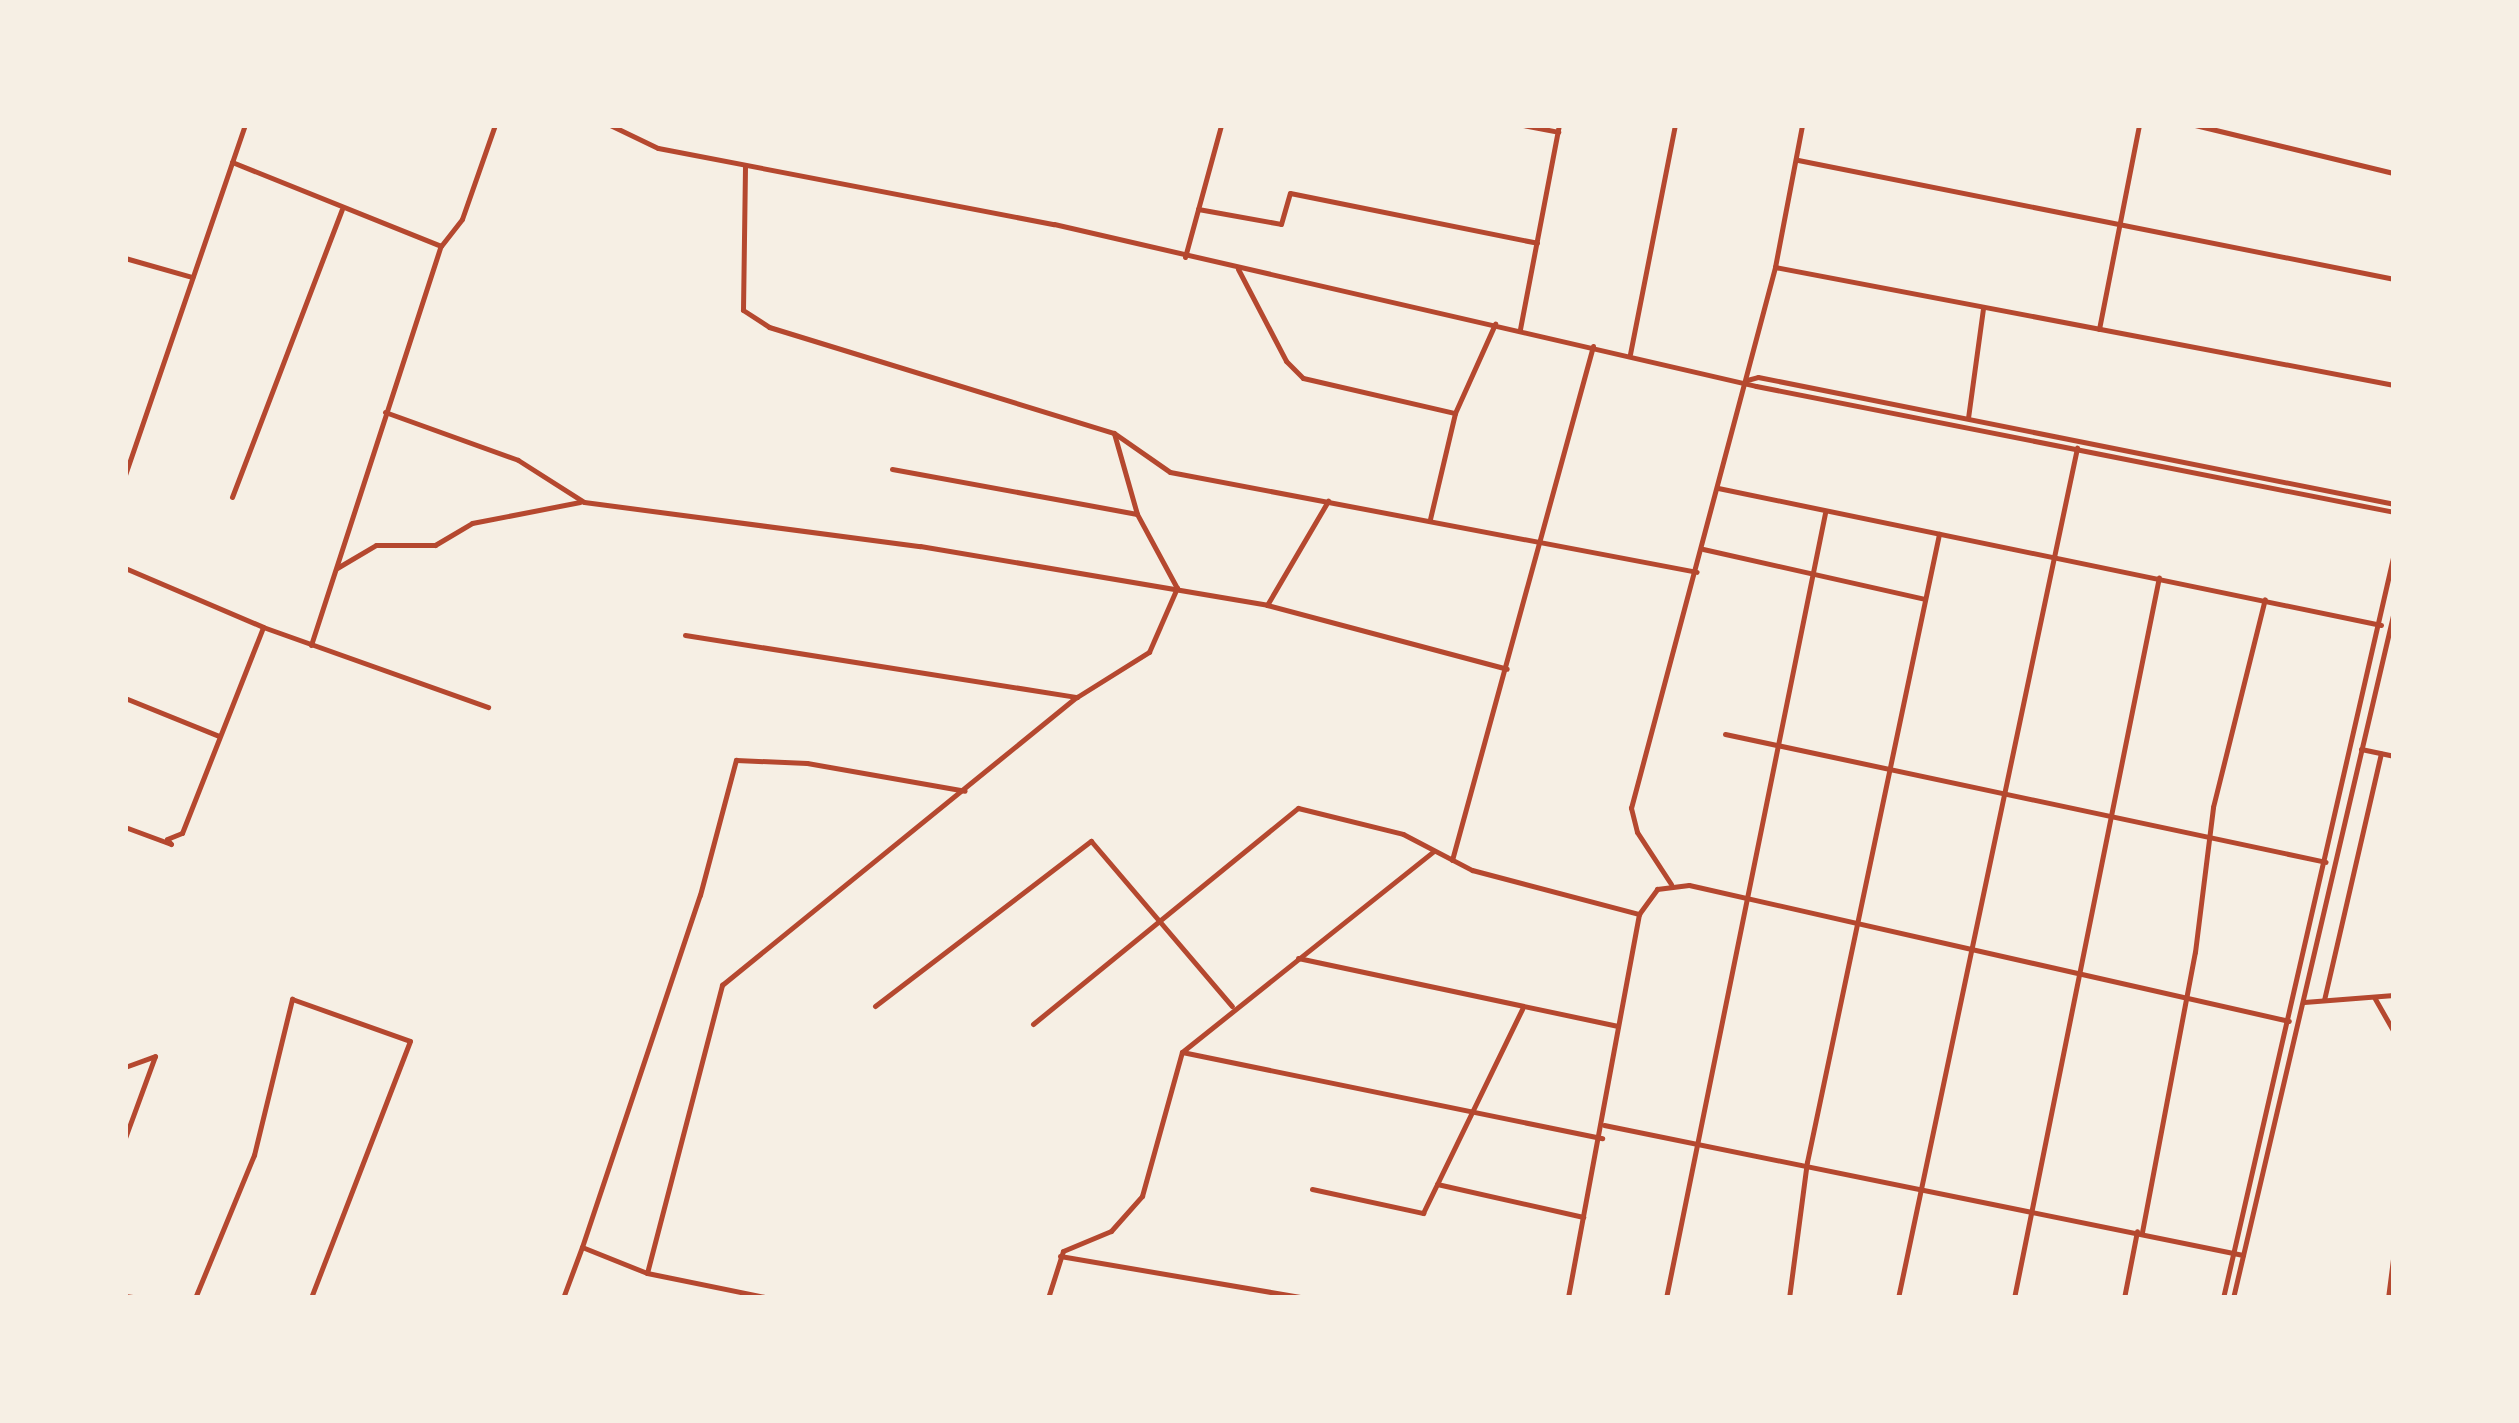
<!DOCTYPE html>
<style>
body{margin:0}
#map{position:relative;width:2519px;height:1423px;overflow:hidden;background:#f6efe4;font-family:"Public Sans",sans-serif}
div>[style]{position:absolute}
.minor>*{height:5px;margin:-2.5px;padding:0 2.5px;transform-origin:2.5px;border-radius:2.5px;background:#b5482f}
span{translate:-50% -50%;white-space:nowrap;text-align:center;line-height:1.15;-webkit-text-stroke:8px #f6efe4;paint-order:stroke}
.frame{position:absolute;inset:0;border:128px solid #f6efe4;pointer-events:none}
</style>
<div id="map">
<div class="minor">
<div style="left:610px;top:125px;width:53px;rotate:25.6deg"></div>
<div style="left:658px;top:148px;width:403px;rotate:10.9deg"></div>
<div style="left:1054px;top:224px;width:720px;rotate:12.99deg"></div>
<div style="left:1756px;top:386px;width:650px;rotate:11.17deg"></div>
<div style="left:1523px;top:125px;width:36px;rotate:11deg"></div>
<div style="left:2195px;top:125px;width:205px;rotate:13.6deg"></div>
<div style="left:1798px;top:160px;width:608px;rotate:11.29deg"></div>
<div style="left:232px;top:162px;width:225px;rotate:21.9deg"></div>
<div style="left:745px;top:167px;width:143px;rotate:90.8deg"></div>
<div style="left:743px;top:310px;width:31px;rotate:33deg"></div>
<div style="left:769px;top:327px;width:361px;rotate:17.1deg"></div>
<div style="left:1114px;top:433px;width:68px;rotate:34.9deg"></div>
<div style="left:1170px;top:472px;width:536px;rotate:10.74deg"></div>
<div style="left:1198px;top:209px;width:84px;rotate:10.2deg"></div>
<div style="left:1281px;top:224px;width:32px;rotate:-74deg"></div>
<div style="left:1290px;top:193px;width:252px;rotate:11.4deg"></div>
<div style="left:1185px;top:257px;width:137px;rotate:-74.7deg"></div>
<div style="left:125px;top:258px;width:70px;rotate:15.8deg"></div>
<div style="left:1775px;top:267px;width:630px;rotate:10.79deg"></div>
<div style="left:1238px;top:269px;width:104px;rotate:62.4deg"></div>
<div style="left:1286px;top:361px;width:24px;rotate:45deg"></div>
<div style="left:1303px;top:378px;width:156px;rotate:13deg"></div>
<div style="left:1520px;top:329px;width:208px;rotate:-79.2deg"></div>
<div style="left:2099px;top:329px;width:208px;rotate:-78.9deg"></div>
<div style="left:1630px;top:354px;width:233px;rotate:-78.9deg"></div>
<div style="left:1747px;top:380px;width:11px;rotate:-15deg"></div>
<div style="left:1758px;top:377px;width:649px;rotate:11.29deg"></div>
<div style="left:385px;top:412px;width:141px;rotate:19.8deg"></div>
<div style="left:518px;top:460px;width:78px;rotate:32.5deg"></div>
<div style="left:584px;top:502px;width:339px;rotate:7.5deg"></div>
<div style="left:920px;top:546px;width:352px;rotate:9.6deg"></div>
<div style="left:1267px;top:605px;width:121px;rotate:-59.6deg"></div>
<div style="left:1968px;top:418px;width:110px;rotate:-82.2deg"></div>
<div style="left:892px;top:469px;width:249px;rotate:10.4deg"></div>
<div style="left:125px;top:475px;width:370px;rotate:-71.1deg"></div>
<div style="left:1718px;top:488px;width:677px;rotate:11.68deg"></div>
<div style="left:232px;top:497px;width:308px;rotate:-69.1deg"></div>
<div style="left:1430px;top:519px;width:109px;rotate:-76.7deg"></div>
<div style="left:1455px;top:413px;width:98px;rotate:-65.8deg"></div>
<div style="left:1703px;top:549px;width:227px;rotate:12.7deg"></div>
<div style="left:125px;top:568px;width:150px;rotate:23.1deg"></div>
<div style="left:263px;top:627px;width:239px;rotate:19.6deg"></div>
<div style="left:337px;top:568px;width:45px;rotate:-30.5deg"></div>
<div style="left:376px;top:545px;width:59px"></div>
<div style="left:435px;top:545px;width:43px;rotate:-30.7deg"></div>
<div style="left:472px;top:523px;width:110px;rotate:-11deg"></div>
<div style="left:1267px;top:605px;width:248px;rotate:14.9deg"></div>
<div style="left:685px;top:635px;width:397px;rotate:9deg"></div>
<div style="left:311px;top:645px;width:420px;rotate:-72deg"></div>
<div style="left:441px;top:246px;width:34px;rotate:-52deg"></div>
<div style="left:462px;top:219px;width:100px;rotate:-70.7deg"></div>
<div style="left:125px;top:698px;width:101px;rotate:22deg"></div>
<div style="left:1725px;top:734px;width:614px;rotate:12.02deg"></div>
<div style="left:2361px;top:749px;width:34px;rotate:12deg"></div>
<div style="left:125px;top:827px;width:49px;rotate:20.3deg"></div>
<div style="left:171px;top:844px;width:6px;rotate:-129deg"></div>
<div style="left:167px;top:839px;width:16px;rotate:-22deg"></div>
<div style="left:182px;top:833px;width:221px;rotate:-68.5deg"></div>
<div style="left:1452px;top:860px;width:533px;rotate:-74.66deg"></div>
<div style="left:1671px;top:884px;width:62px;rotate:-123.2deg"></div>
<div style="left:1637px;top:832px;width:25px;rotate:-104deg"></div>
<div style="left:1631px;top:808px;width:560px;rotate:-75.09deg"></div>
<div style="left:1775px;top:267px;width:145px;rotate:-79.2deg"></div>
<div style="left:1639px;top:914px;width:31px;rotate:-54deg"></div>
<div style="left:1657px;top:889px;width:32px;rotate:-7deg"></div>
<div style="left:1689px;top:885px;width:615px;rotate:12.77deg"></div>
<div style="left:1298px;top:958px;width:327px;rotate:12deg"></div>
<div style="left:2374px;top:997px;width:40px;rotate:60.3deg"></div>
<div style="left:2324px;top:1000px;width:253px;rotate:-77deg"></div>
<div style="left:2304px;top:1002px;width:90px;rotate:-4.4deg"></div>
<div style="left:875px;top:1006px;width:272px;rotate:-37.4deg"></div>
<div style="left:1091px;top:841px;width:217px;rotate:49.5deg"></div>
<div style="left:1033px;top:1024px;width:342px;rotate:-39.2deg"></div>
<div style="left:1298px;top:808px;width:108px;rotate:13.9deg"></div>
<div style="left:1403px;top:834px;width:78px;rotate:27.6deg"></div>
<div style="left:1472px;top:870px;width:173px;rotate:14.8deg"></div>
<div style="left:1639px;top:914px;width:391px;rotate:100.5deg"></div>
<div style="left:1182px;top:1052px;width:429px;rotate:11.6deg"></div>
<div style="left:125px;top:1067px;width:32px;rotate:-20deg"></div>
<div style="left:1604px;top:1125px;width:652px;rotate:11.5deg"></div>
<div style="left:125px;top:1138px;width:87px;rotate:-69.9deg"></div>
<div style="left:1437px;top:1184px;width:150px;rotate:12.7deg"></div>
<div style="left:1312px;top:1189px;width:114px;rotate:12.2deg"></div>
<div style="left:1423px;top:1213px;width:227px;rotate:-64.1deg"></div>
<div style="left:2142px;top:1232px;width:285px;rotate:-79.3deg"></div>
<div style="left:2195px;top:952px;width:146px;rotate:-82.9deg"></div>
<div style="left:2213px;top:807px;width:214px;rotate:-76deg"></div>
<div style="left:582px;top:1247px;width:371px;rotate:-71.5deg"></div>
<div style="left:700px;top:895px;width:140px;rotate:-75.1deg"></div>
<div style="left:736px;top:760px;width:71px;rotate:2.4deg"></div>
<div style="left:807px;top:763px;width:160px;rotate:10deg"></div>
<div style="left:1060px;top:1256px;width:251px;rotate:9.7deg"></div>
<div style="left:647px;top:1273px;width:126px;rotate:11.5deg"></div>
<div style="left:125px;top:1296px;width:15px;rotate:8deg"></div>
<div style="left:195px;top:1298px;width:155px;rotate:-67.6deg"></div>
<div style="left:254px;top:1155px;width:161px;rotate:-76.3deg"></div>
<div style="left:292px;top:999px;width:125px;rotate:19.6deg"></div>
<div style="left:410px;top:1041px;width:275px;rotate:111.1deg"></div>
<div style="left:563px;top:1298px;width:54px;rotate:-69.6deg"></div>
<div style="left:582px;top:1247px;width:70px;rotate:21.8deg"></div>
<div style="left:647px;top:1273px;width:298px;rotate:-75.4deg"></div>
<div style="left:722px;top:985px;width:457px;rotate:-39.1deg"></div>
<div style="left:1077px;top:697px;width:85px;rotate:-32deg"></div>
<div style="left:1149px;top:652px;width:70px;rotate:-66.4deg"></div>
<div style="left:1177px;top:588px;width:84px;rotate:-118.4deg"></div>
<div style="left:1137px;top:514px;width:84px;rotate:-105.9deg"></div>
<div style="left:1048px;top:1298px;width:49px;rotate:-72.3deg"></div>
<div style="left:1063px;top:1251px;width:52px;rotate:-22.6deg"></div>
<div style="left:1111px;top:1231px;width:47px;rotate:-48.5deg"></div>
<div style="left:1142px;top:1196px;width:149px;rotate:-74.5deg"></div>
<div style="left:1182px;top:1052px;width:322px;rotate:-38.6deg"></div>
<div style="left:1666px;top:1298px;width:801px;rotate:-78.55deg"></div>
<div style="left:1789px;top:1298px;width:137px;rotate:-82.5deg"></div>
<div style="left:1807px;top:1162px;width:642px;rotate:-78.13deg"></div>
<div style="left:1898px;top:1298px;width:869px;rotate:-78.11deg"></div>
<div style="left:2014px;top:1298px;width:735px;rotate:-78.63deg"></div>
<div style="left:2124px;top:1298px;width:68px;rotate:-79deg"></div>
<div style="left:2223px;top:1298px;width:764px;rotate:-77.07deg"></div>
<div style="left:2233px;top:1298px;width:706px;rotate:-76.81deg"></div>
<div style="left:2388px;top:1298px;width:47px;rotate:-82.7deg"></div>
</div>
<div class="frame"></div>
</div>
